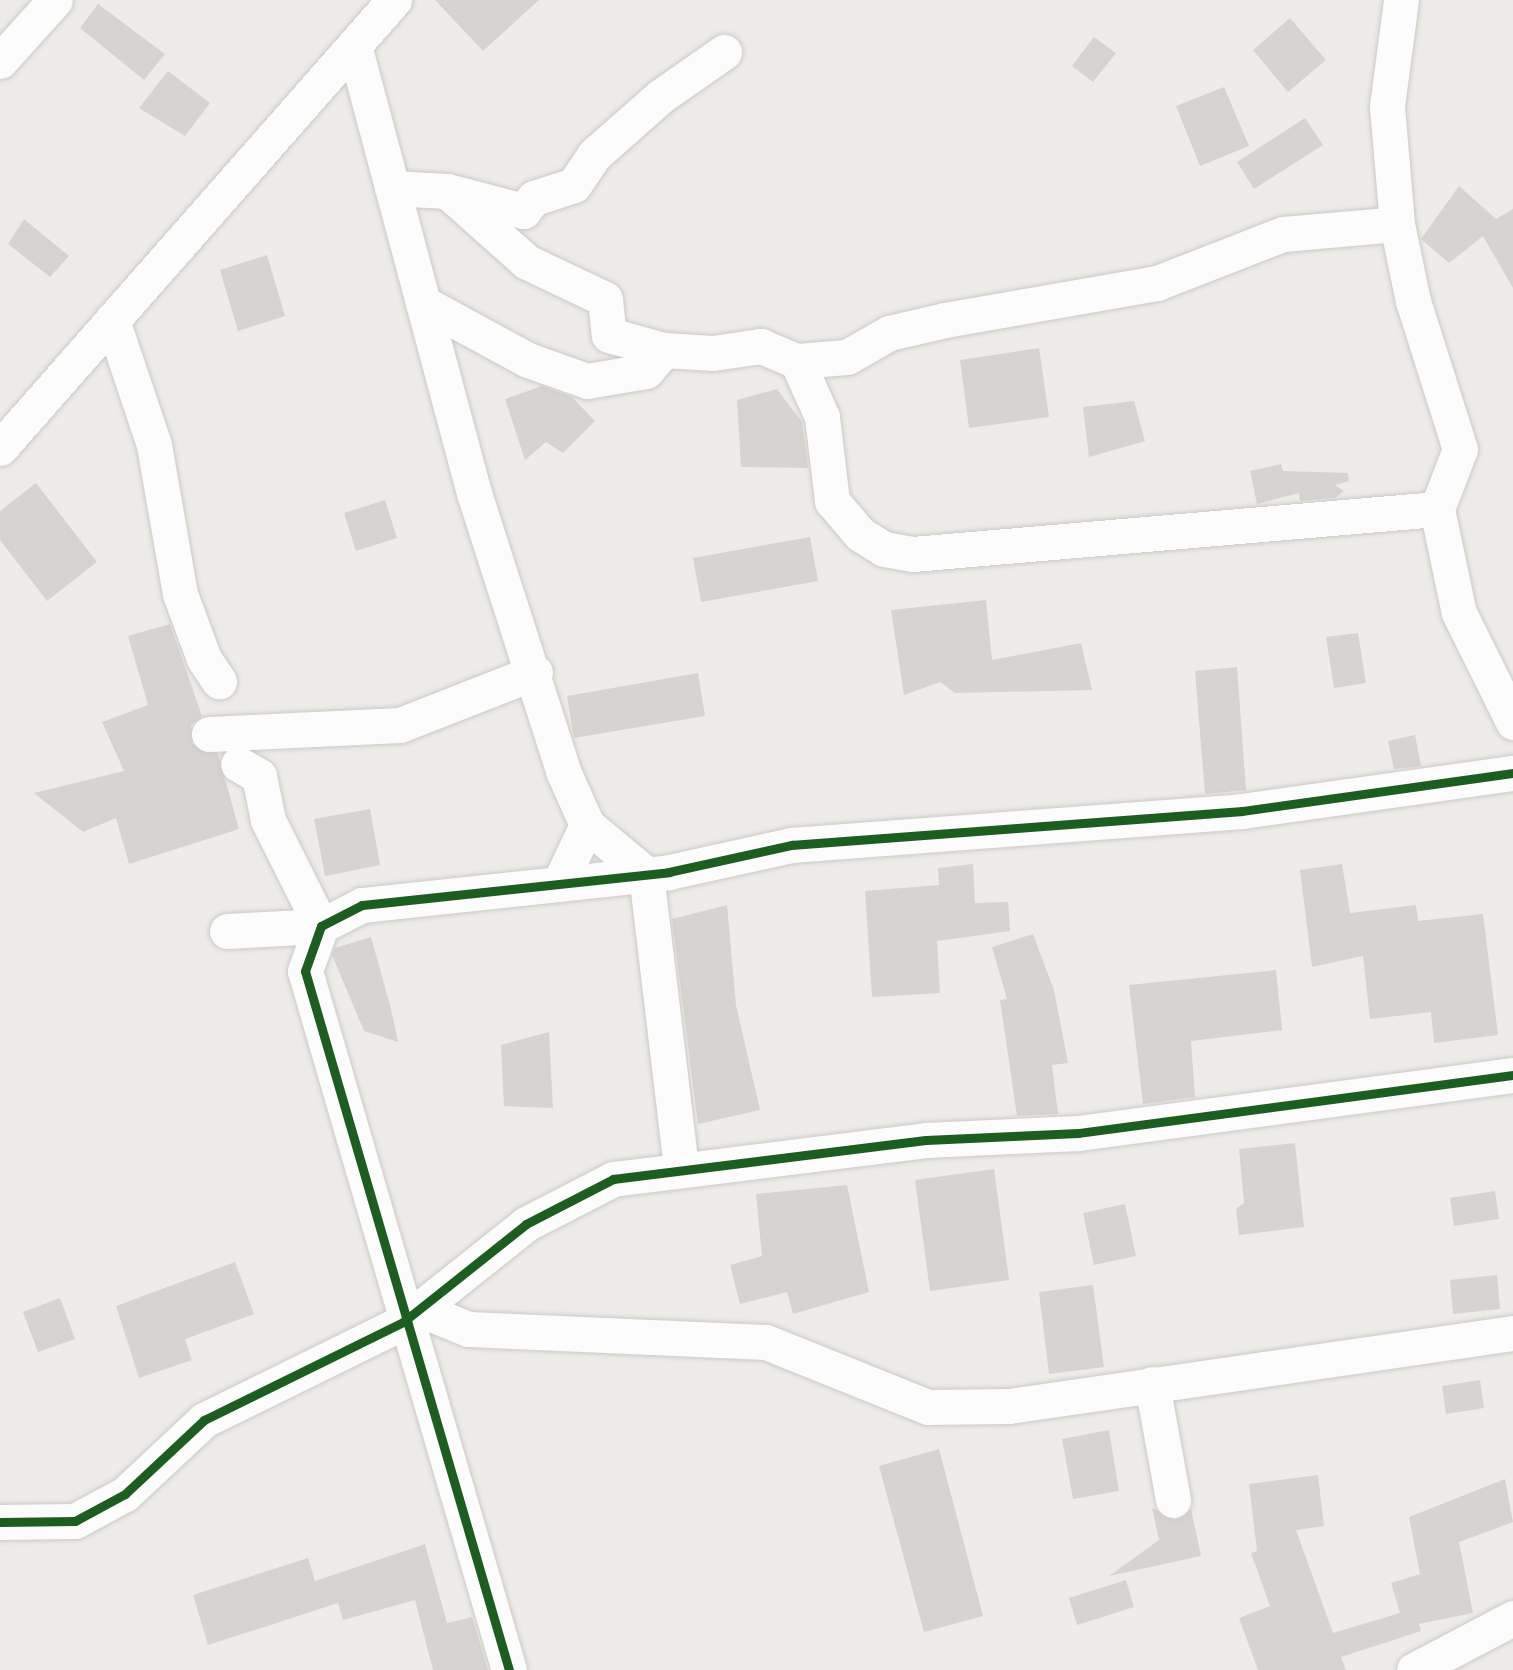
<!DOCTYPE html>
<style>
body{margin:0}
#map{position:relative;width:1513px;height:1670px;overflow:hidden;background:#eeece9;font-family:"Space Grotesk",sans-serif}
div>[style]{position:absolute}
.building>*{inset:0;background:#d6d3d0}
.roads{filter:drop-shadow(0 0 2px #ccc9c6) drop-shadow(0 0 2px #ccc9c6)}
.street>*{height:35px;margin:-17.5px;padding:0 17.5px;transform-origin:17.5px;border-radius:17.5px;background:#fcfcfc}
.cycleway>*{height:9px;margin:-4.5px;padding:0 4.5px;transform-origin:4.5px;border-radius:4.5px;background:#1b5e20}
span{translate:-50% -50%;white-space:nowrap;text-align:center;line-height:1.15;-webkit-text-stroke:7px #fff;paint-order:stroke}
</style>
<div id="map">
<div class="building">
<div style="clip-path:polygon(435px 0,539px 0,483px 51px)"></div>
<div style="clip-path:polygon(98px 4px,165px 54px,144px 80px,80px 28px)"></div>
<div style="clip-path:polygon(1290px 18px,1326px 60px,1288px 92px,1253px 50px)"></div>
<div style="clip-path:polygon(1094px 37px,1116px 53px,1093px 82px,1072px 66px)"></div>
<div style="clip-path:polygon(168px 71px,210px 103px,185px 136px,139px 108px)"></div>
<div style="clip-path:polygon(1224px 87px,1249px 146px,1200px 166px,1176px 106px)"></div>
<div style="clip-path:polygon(1305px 118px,1323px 145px,1254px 189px,1237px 162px)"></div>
<div style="clip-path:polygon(1459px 186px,1496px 219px,1513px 209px,1513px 288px,1483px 236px,1449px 263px,1421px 239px)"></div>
<div style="clip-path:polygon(24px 219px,69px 256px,50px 277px,8px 244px)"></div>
<div style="clip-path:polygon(267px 255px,285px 316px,238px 331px,220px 270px)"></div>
<div style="clip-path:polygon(1039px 348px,1049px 417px,969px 428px,960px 360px)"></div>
<div style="clip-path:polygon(542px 386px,572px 397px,595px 421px,563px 453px,546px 442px,525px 460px,505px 399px)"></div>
<div style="clip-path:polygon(777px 389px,802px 422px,808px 468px,741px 467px,737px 400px)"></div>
<div style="clip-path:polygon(1134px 401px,1145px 441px,1089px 457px,1083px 407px)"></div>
<div style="clip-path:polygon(1281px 464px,1283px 471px,1348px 473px,1349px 481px,1335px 485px,1344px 491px,1335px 498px,1300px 501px,1299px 493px,1257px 504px,1250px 471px)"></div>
<div style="clip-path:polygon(36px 483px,97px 562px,47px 601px,0 540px,0 511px)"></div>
<div style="clip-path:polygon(385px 500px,397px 538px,356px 551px,344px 513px)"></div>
<div style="clip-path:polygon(810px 537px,818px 581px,701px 602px,693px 558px)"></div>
<div style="clip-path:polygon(986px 600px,992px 660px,1081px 643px,1092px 690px,955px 693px,940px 682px,904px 695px,891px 610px)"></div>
<div style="clip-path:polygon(170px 624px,202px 716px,191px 725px,192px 744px,218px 754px,239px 829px,129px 864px,116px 818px,83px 832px,34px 793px,124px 771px,102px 722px,148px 705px,128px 636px)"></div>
<div style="clip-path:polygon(1358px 633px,1366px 683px,1334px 688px,1326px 637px)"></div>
<div style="clip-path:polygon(1237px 667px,1246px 790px,1205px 794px,1195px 671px)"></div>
<div style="clip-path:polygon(698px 673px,705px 716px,574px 738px,567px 696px)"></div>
<div style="clip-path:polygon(1415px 735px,1421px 766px,1394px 769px,1388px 741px)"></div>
<div style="clip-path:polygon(370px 809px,380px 865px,325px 876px,314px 819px)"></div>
<div style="clip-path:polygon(973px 864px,975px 903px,1008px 902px,1010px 931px,937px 941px,940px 993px,872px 997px,865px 891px,939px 885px,938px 868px)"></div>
<div style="clip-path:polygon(1342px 864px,1350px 913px,1416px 905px,1418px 921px,1483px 914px,1498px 1035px,1434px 1043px,1431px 1012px,1370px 1019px,1363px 956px,1312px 967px,1300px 870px)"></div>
<div style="clip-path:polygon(727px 905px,736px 1005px,760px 1110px,698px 1124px,672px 919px)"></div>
<div style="clip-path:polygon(1033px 934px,1054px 990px,1068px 1063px,1052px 1065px,1058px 1114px,1017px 1116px,1000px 1000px,1007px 999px,992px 947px)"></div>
<div style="clip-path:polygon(371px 937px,391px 1009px,398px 1042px,364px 1031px,332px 955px,335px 948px)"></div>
<div style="clip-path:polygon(1276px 970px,1282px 1030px,1191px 1041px,1195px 1097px,1143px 1104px,1129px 985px)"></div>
<div style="clip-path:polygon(549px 1032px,553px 1108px,504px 1106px,501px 1045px)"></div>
<div style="clip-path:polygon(1295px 1143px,1304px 1227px,1239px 1235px,1236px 1209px,1244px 1203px,1239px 1149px)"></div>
<div style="clip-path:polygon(994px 1169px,1009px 1280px,930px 1291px,915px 1180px)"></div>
<div style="clip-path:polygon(847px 1185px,869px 1292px,793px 1314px,787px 1292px,740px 1304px,730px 1265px,762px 1256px,756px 1194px)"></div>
<div style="clip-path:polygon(1495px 1191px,1499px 1219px,1454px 1226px,1450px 1198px)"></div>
<div style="clip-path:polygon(1125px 1204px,1136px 1256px,1094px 1265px,1083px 1213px)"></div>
<div style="clip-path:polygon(235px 1262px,254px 1314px,185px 1339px,192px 1360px,139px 1378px,116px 1306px)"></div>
<div style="clip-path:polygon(1497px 1275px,1500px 1309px,1453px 1314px,1450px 1280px)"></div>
<div style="clip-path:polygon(1093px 1285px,1104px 1367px,1049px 1374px,1039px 1292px)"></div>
<div style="clip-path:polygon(60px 1298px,75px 1339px,38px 1352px,23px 1312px)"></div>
<div style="clip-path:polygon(1480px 1380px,1484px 1408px,1446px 1414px,1442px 1386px)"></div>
<div style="clip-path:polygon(1109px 1430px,1119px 1491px,1073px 1499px,1062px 1439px)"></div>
<div style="clip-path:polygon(939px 1449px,983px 1616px,924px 1632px,879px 1466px)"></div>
<div style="clip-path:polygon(1318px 1475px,1324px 1526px,1296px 1530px,1333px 1633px,1400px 1613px,1391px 1583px,1420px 1574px,1409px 1517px,1505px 1479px,1513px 1522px,1459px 1542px,1473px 1613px,1419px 1624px,1421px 1631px,1341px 1657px,1346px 1670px,1258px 1670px,1239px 1618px,1270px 1606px,1251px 1553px,1257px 1551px,1249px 1484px)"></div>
<div style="clip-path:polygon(1152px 1508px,1176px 1520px,1191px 1509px,1201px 1556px,1109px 1576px,1159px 1540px)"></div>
<div style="clip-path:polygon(425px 1544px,447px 1623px,472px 1617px,488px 1670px,433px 1670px,415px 1600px,343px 1620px,338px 1603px,208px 1645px,193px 1595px,308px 1558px,315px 1581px)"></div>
<div style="clip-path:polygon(1126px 1580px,1134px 1607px,1077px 1625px,1069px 1598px)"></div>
</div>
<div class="roads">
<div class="street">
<div style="left:1401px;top:0;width:108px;rotate:97.5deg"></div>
<div style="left:1387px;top:107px;width:117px;rotate:85.1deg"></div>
<div style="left:1397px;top:224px;width:79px;rotate:78.3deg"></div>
<div style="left:1413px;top:301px;width:155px;rotate:72.4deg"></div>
<div style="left:1460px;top:449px;width:64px;rotate:111deg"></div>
<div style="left:1437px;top:509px;width:106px;rotate:78.1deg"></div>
<div style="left:1459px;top:613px;width:122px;rotate:63.6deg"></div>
<div style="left:355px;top:49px;width:460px;rotate:75deg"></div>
<div style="left:474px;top:493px;width:292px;rotate:72.2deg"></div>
<div style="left:563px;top:771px;width:59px;rotate:66deg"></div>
<div style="left:587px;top:825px;width:77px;rotate:39.7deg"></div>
<div style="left:646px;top:874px;width:296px;rotate:83.2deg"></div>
<div style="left:0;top:61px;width:82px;rotate:-48deg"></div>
<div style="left:392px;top:188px;width:55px;rotate:3.1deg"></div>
<div style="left:447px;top:191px;width:79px;rotate:14.7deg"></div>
<div style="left:523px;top:211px;width:17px;rotate:-50deg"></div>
<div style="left:534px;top:198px;width:42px;rotate:-18deg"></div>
<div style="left:574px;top:185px;width:36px;rotate:-56deg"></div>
<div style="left:594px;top:155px;width:89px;rotate:-41.4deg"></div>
<div style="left:661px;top:96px;width:77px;rotate:-34.9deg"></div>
<div style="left:447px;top:191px;width:107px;rotate:41.6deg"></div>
<div style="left:527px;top:262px;width:86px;rotate:25.4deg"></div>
<div style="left:605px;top:299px;width:36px;rotate:84deg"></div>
<div style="left:609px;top:335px;width:57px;rotate:15.3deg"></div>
<div style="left:664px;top:350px;width:49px;rotate:3.5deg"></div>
<div style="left:713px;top:353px;width:49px;rotate:-8.3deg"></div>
<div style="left:761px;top:346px;width:39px;rotate:23deg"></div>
<div style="left:797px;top:361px;width:61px;rotate:65.9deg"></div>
<div style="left:822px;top:417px;width:85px;rotate:83.2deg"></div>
<div style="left:832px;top:501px;width:43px;rotate:49.7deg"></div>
<div style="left:860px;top:534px;width:28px;rotate:32deg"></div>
<div style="left:884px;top:549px;width:29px;rotate:10deg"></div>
<div style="left:913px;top:554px;width:526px;rotate:-4.91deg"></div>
<div style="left:423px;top:303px;width:119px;rotate:28.5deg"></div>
<div style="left:528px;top:360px;width:63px;rotate:19.6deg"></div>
<div style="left:587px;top:381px;width:60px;rotate:-9.6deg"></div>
<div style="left:646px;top:371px;width:28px;rotate:-49deg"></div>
<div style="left:112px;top:320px;width:132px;rotate:71.4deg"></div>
<div style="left:154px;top:445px;width:151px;rotate:80.1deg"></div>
<div style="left:180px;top:594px;width:69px;rotate:69.7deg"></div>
<div style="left:204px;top:659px;width:27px;rotate:56deg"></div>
<div style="left:797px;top:361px;width:50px;rotate:-4.6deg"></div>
<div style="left:847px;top:357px;width:48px;rotate:-29.7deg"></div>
<div style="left:889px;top:333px;width:57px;rotate:-13.1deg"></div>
<div style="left:945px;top:320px;width:215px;rotate:-9.9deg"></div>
<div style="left:1157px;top:283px;width:135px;rotate:-21.3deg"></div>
<div style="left:1283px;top:234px;width:114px;rotate:-5deg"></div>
<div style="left:0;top:448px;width:597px;rotate:-48.67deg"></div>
<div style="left:209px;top:734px;width:191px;rotate:-2.7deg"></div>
<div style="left:400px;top:725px;width:145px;rotate:-21.4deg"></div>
<div style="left:559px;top:884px;width:65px;rotate:-64.6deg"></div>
<div style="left:227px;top:931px;width:94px;rotate:-3deg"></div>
<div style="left:321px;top:926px;width:119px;rotate:-116.6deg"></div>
<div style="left:268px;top:820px;width:45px;rotate:-101.6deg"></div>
<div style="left:259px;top:776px;width:24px;rotate:-150deg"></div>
<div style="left:419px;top:1309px;width:53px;rotate:22.2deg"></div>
<div style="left:468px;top:1329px;width:298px;rotate:2.5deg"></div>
<div style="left:766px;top:1342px;width:175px;rotate:21.9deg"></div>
<div style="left:928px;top:1407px;width:81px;rotate:-0.7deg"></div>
<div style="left:1009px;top:1406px;width:509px;rotate:-8.24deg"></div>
<div style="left:1152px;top:1384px;width:118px;rotate:79.7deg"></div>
<div style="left:0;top:1522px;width:75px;rotate:-0.8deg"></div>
<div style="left:75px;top:1521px;width:57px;rotate:-28.4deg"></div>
<div style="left:125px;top:1494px;width:108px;rotate:-43.1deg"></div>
<div style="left:204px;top:1420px;width:222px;rotate:-26.2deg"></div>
<div style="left:403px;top:1322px;width:157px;rotate:-38.5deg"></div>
<div style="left:526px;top:1224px;width:98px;rotate:-27.3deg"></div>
<div style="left:613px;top:1179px;width:315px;rotate:-7.1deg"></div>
<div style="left:926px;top:1140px;width:152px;rotate:-2.6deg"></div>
<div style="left:1078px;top:1133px;width:439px;rotate:-7.6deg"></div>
<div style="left:509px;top:1670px;width:728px;rotate:-106.27deg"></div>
<div style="left:305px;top:971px;width:48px;rotate:-70.4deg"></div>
<div style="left:321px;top:926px;width:46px;rotate:-27.1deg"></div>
<div style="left:362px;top:905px;width:309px;rotate:-6.1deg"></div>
<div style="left:669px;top:872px;width:126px;rotate:-12.4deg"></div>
<div style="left:792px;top:845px;width:451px;rotate:-4.3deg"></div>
<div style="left:1242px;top:811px;width:274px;rotate:-8deg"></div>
<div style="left:1414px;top:1670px;width:112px;rotate:-27.7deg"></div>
</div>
</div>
<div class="cycleway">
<div style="left:0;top:1522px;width:75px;rotate:-0.8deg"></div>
<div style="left:75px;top:1521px;width:57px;rotate:-28.4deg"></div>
<div style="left:125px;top:1494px;width:108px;rotate:-43.1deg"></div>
<div style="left:204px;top:1420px;width:222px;rotate:-26.2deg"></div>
<div style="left:403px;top:1322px;width:157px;rotate:-38.5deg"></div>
<div style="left:526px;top:1224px;width:98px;rotate:-27.3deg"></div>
<div style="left:613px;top:1179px;width:315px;rotate:-7.1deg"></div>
<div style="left:926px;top:1140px;width:152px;rotate:-2.6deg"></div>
<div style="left:1078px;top:1133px;width:439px;rotate:-7.6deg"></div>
<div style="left:509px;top:1670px;width:728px;rotate:-106.27deg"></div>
<div style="left:305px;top:971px;width:48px;rotate:-70.4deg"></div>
<div style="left:321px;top:926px;width:46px;rotate:-27.1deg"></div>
<div style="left:362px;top:905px;width:309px;rotate:-6.1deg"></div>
<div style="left:669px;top:872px;width:126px;rotate:-12.4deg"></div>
<div style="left:792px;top:845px;width:451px;rotate:-4.3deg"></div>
<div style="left:1242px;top:811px;width:274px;rotate:-8deg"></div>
</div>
</div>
